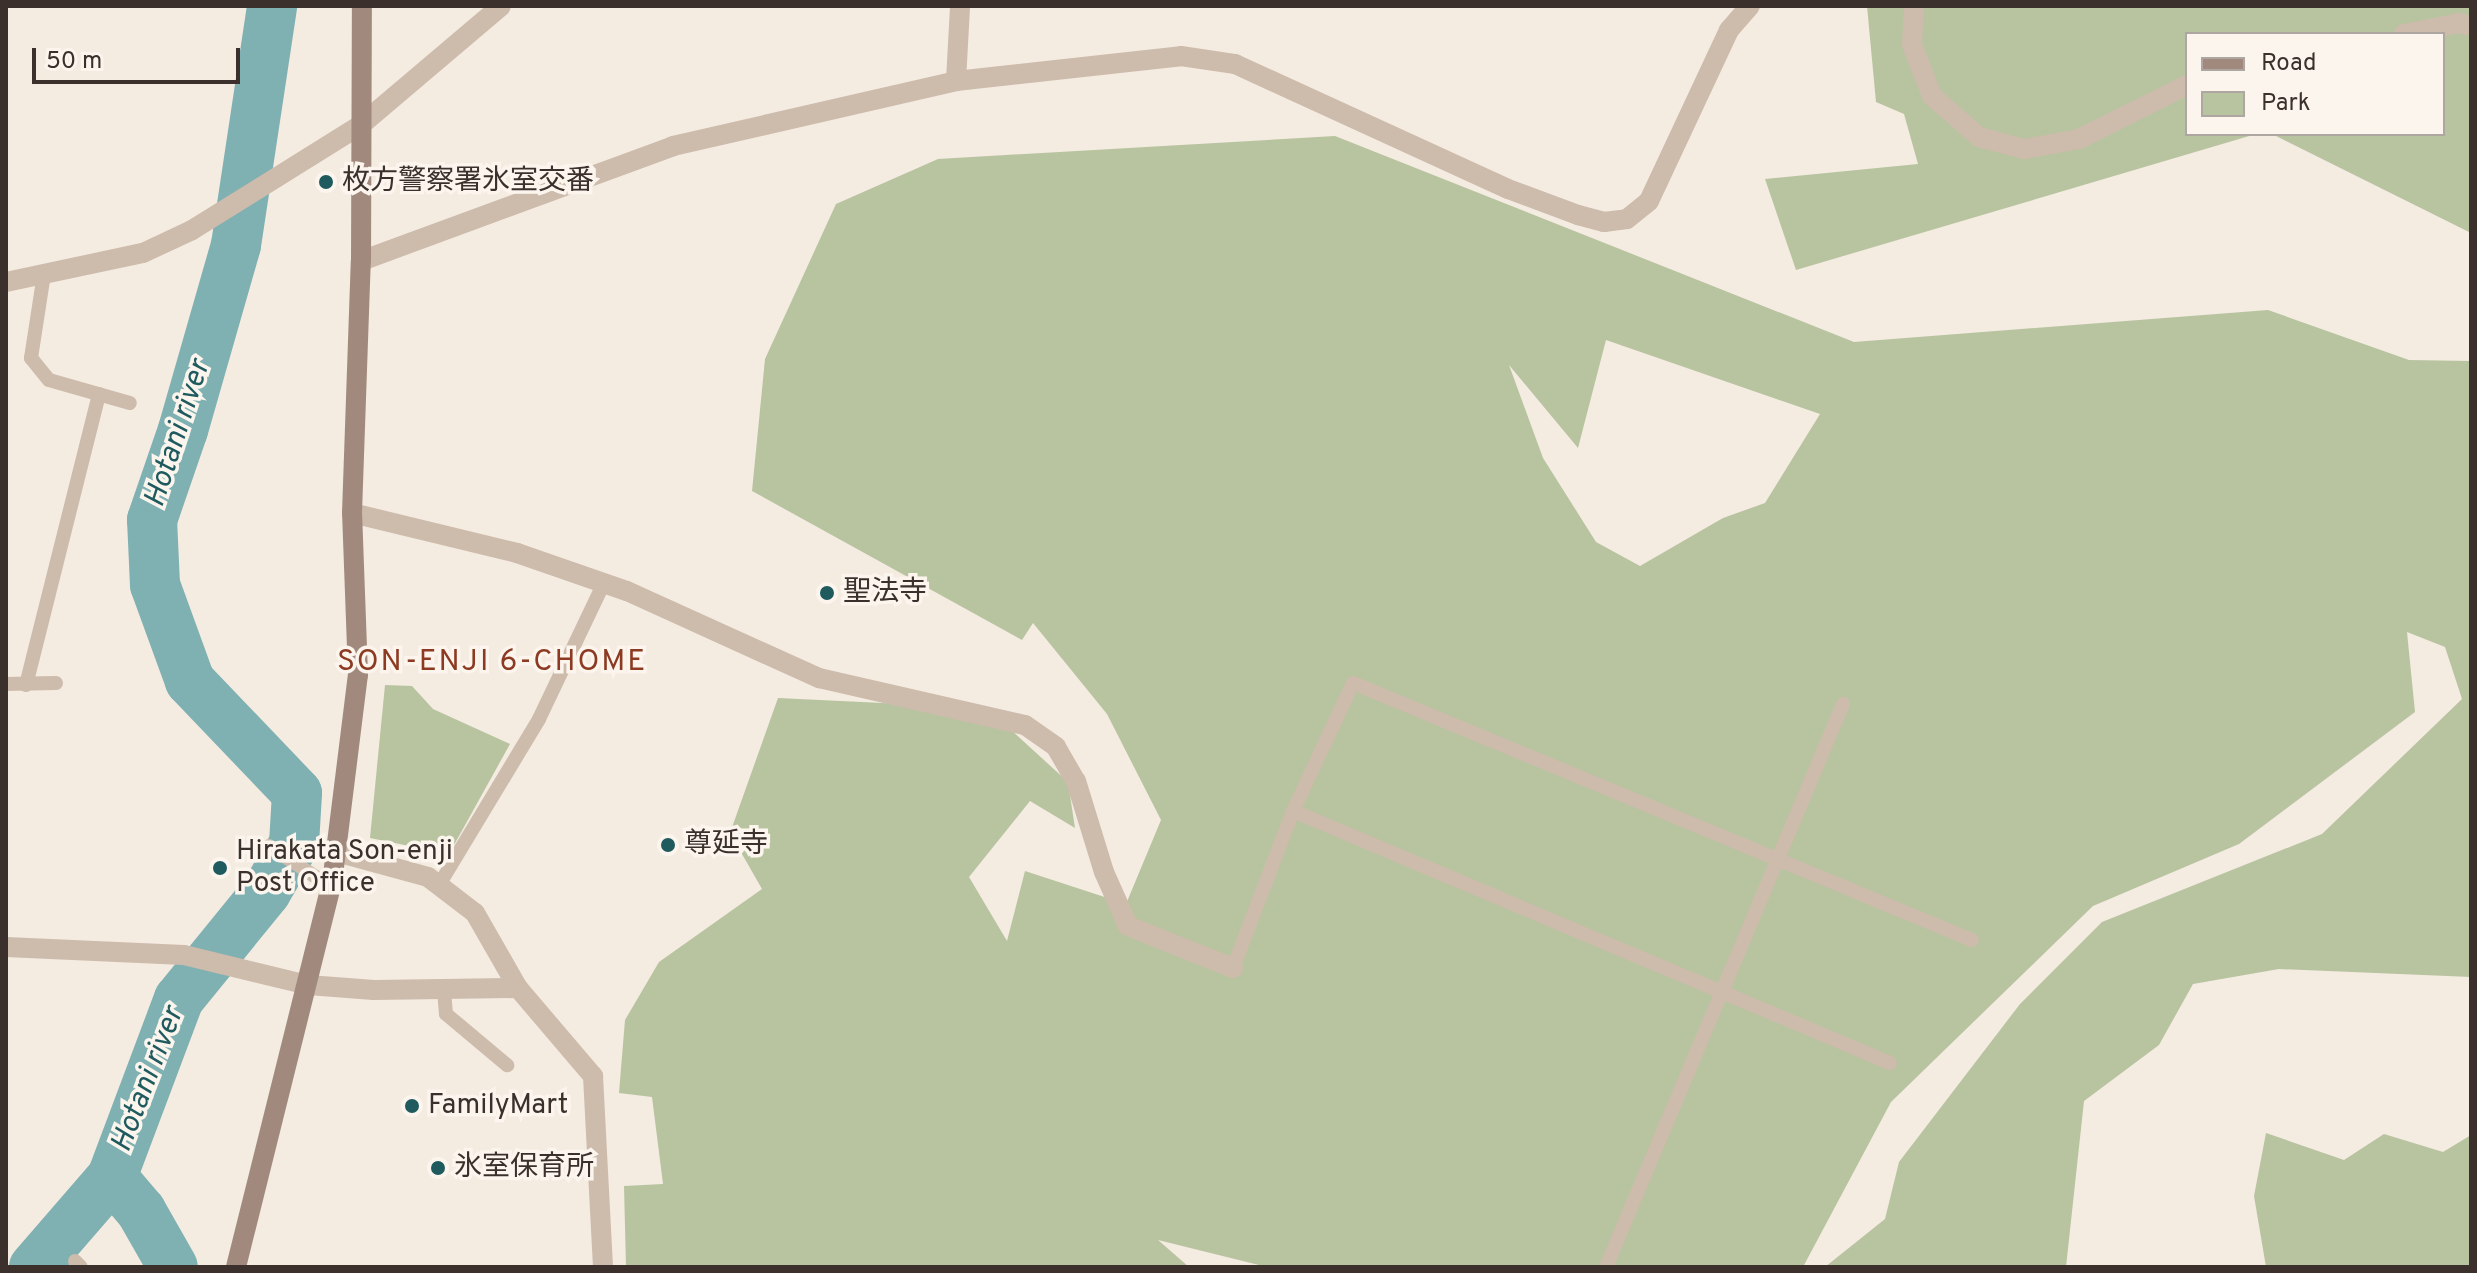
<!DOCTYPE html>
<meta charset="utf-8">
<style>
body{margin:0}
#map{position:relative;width:2477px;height:1273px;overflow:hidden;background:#f4ebe1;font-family:Overpass,"Noto Sans JP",sans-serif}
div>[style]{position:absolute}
.green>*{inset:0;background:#b8c4a0}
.river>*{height:50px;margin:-25px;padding:0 25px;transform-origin:25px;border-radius:25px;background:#7fb0b2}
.lane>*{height:14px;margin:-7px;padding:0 7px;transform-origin:7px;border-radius:7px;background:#cdbbac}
.street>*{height:20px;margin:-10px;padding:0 10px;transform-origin:10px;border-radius:10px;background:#cdbbac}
.secondary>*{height:20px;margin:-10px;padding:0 10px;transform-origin:10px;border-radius:10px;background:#a18a7d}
.dots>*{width:22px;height:22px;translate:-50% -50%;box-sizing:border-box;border:4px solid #fbf5ee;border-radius:50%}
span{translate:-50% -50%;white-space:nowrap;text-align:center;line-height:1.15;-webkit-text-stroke:7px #fbf5ee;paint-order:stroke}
.poi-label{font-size:28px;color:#3b302b}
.left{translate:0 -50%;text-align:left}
.water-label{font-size:30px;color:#1f5a5e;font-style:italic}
.neighbourhood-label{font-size:30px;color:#8c3b22;letter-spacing:2px}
.frame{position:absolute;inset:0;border:8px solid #3b302b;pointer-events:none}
.legend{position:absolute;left:2185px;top:32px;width:260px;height:104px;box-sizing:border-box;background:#fbf5ee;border:2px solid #aea6a0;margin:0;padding:10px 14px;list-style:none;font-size:24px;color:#3b302b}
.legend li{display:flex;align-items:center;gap:16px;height:40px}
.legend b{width:40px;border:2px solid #aea6a0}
.scale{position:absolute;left:32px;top:48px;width:208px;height:36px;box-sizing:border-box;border:4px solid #3b302b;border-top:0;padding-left:10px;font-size:24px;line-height:28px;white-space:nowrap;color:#3b302b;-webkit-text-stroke:6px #fbf5ee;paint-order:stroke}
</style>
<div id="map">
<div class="green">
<div style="clip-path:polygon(1867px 6px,2471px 6px,2471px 233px,2272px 134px,2443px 134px,2443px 34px,2187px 34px,2187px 134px,2256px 134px,1796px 270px,1765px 179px,1918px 164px,1904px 114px,1876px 102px)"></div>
<div style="clip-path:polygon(evenodd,1335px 136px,1854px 342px,2268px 310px,2409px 360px,2471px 361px,2471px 977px,2279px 969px,2193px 984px,2159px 1045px,2084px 1101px,2066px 1267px,1825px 1267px,1885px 1219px,1899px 1162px,2020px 1004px,2102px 922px,2322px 834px,2462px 699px,2445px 647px,2407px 632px,2415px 712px,2239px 844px,2093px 906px,1891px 1102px,1803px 1267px,1267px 1267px,1158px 1240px,1189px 1267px,626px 1267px,624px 1186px,663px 1184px,652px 1097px,619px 1093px,625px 1020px,659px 962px,762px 889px,730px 833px,778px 698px,987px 708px,1068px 782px,1075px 828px,1030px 801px,969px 877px,1007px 941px,1025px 871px,1126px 904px,1161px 820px,1107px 714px,1033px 623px,1022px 640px,752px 491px,765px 359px,836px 204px,938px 159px,1335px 136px,1606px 340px,1820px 414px,1765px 503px,1723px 518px,1640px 566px,1596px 542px,1543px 458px,1509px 365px,1578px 448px,1606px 340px)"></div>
<div style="clip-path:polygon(385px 685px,412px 686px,433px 709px,510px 744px,449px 854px,370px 838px)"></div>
<div style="clip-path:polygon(2266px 1133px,2344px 1160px,2384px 1134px,2443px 1152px,2471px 1135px,2471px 1267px,2266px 1267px,2254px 1196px)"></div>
</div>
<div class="river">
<div style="left:112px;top:1177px;width:45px;rotate:49.5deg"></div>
<div style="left:141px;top:1211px;width:64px;rotate:60.3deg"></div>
<div style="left:34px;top:1267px;width:119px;rotate:-49.1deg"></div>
<div style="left:112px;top:1177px;width:190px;rotate:-69.4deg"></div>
<div style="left:179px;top:999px;width:138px;rotate:-50.9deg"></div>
<div style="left:266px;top:892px;width:56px;rotate:-59.7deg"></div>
<div style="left:294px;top:844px;width:51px;rotate:-86.6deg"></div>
<div style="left:297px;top:793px;width:155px;rotate:-133.7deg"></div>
<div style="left:190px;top:681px;width:102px;rotate:-110deg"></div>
<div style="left:155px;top:585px;width:65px;rotate:-92.6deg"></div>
<div style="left:152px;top:520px;width:95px;rotate:-71deg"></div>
<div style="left:183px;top:430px;width:192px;rotate:-74deg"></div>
<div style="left:236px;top:245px;width:242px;rotate:-81.4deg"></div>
</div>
<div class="lane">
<div style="left:44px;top:274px;width:85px;rotate:98.8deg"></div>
<div style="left:31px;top:358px;width:28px;rotate:51deg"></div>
<div style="left:49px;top:380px;width:84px;rotate:15.9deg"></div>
<div style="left:6px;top:684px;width:50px;rotate:-1.1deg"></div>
<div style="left:26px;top:685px;width:300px;rotate:-75.9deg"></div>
<div style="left:1293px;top:811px;width:648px;rotate:22.89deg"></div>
<div style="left:269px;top:846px;width:74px;rotate:33.5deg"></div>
<div style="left:439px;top:885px;width:194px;rotate:-58.9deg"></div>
<div style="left:539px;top:719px;width:151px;rotate:-64.5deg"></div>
<div style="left:1233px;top:968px;width:168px;rotate:-69.1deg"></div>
<div style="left:1293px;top:811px;width:141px;rotate:-64.9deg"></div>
<div style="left:1353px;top:683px;width:670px;rotate:22.55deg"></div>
<div style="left:444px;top:991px;width:23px;rotate:85deg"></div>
<div style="left:446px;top:1014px;width:80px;rotate:39.9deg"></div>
<div style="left:75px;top:1261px;width:8px;rotate:45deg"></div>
<div style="left:1606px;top:1267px;width:611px;rotate:-67.17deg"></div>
</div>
<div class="street">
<div style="left:1914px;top:6px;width:39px;rotate:93deg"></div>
<div style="left:1912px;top:45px;width:55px;rotate:68.6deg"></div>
<div style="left:1932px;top:96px;width:62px;rotate:41.1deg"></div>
<div style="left:1979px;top:137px;width:47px;rotate:14.9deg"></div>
<div style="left:2024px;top:149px;width:56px;rotate:-10.3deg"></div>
<div style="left:2079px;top:139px;width:121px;rotate:-26.6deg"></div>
<div style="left:2404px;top:34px;width:56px;rotate:-11.3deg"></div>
<div style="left:2459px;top:23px;width:12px;rotate:14deg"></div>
<div style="left:956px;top:81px;width:75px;rotate:-86.9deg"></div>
<div style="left:361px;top:261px;width:333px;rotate:-20.2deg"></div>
<div style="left:673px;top:146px;width:290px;rotate:-12.9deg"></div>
<div style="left:956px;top:81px;width:226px;rotate:-6.3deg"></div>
<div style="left:1181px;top:56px;width:55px;rotate:8.4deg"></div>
<div style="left:1235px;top:64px;width:300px;rotate:24.6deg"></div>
<div style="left:1508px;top:189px;width:75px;rotate:20.4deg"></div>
<div style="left:1578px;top:215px;width:27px;rotate:15deg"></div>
<div style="left:1604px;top:222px;width:23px;rotate:-7deg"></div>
<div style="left:1627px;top:219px;width:28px;rotate:-39deg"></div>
<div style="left:1649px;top:201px;width:189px;rotate:-64.9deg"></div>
<div style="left:1729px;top:30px;width:32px;rotate:-49deg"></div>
<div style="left:6px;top:282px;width:140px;rotate:-12deg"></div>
<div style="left:143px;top:253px;width:54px;rotate:-25.1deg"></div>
<div style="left:192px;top:230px;width:200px;rotate:-31.9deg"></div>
<div style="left:362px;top:124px;width:182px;rotate:-40.3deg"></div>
<div style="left:352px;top:513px;width:170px;rotate:13.6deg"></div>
<div style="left:517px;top:553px;width:116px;rotate:19.1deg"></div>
<div style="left:627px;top:591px;width:211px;rotate:24.4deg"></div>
<div style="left:819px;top:678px;width:211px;rotate:12.9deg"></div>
<div style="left:1025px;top:725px;width:38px;rotate:35deg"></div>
<div style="left:1056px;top:747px;width:39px;rotate:60deg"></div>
<div style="left:1076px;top:781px;width:95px;rotate:72.9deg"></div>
<div style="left:1104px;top:872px;width:59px;rotate:66deg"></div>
<div style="left:1128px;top:926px;width:113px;rotate:21.8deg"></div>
<div style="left:337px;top:852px;width:94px;rotate:15.4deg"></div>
<div style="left:428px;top:877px;width:59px;rotate:37.5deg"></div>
<div style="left:475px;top:913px;width:86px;rotate:60.2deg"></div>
<div style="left:518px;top:988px;width:116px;rotate:49.6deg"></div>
<div style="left:593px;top:1076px;width:191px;rotate:87deg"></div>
<div style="left:6px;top:947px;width:178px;rotate:2.6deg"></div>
<div style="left:184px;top:955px;width:128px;rotate:13.6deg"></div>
<div style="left:308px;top:985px;width:66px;rotate:4.3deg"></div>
<div style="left:374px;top:990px;width:144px;rotate:-0.8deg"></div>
</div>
<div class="secondary">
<div style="left:236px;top:1267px;width:396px;rotate:-76deg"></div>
<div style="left:332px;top:883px;width:210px;rotate:-82.9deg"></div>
<div style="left:358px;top:675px;width:162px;rotate:-92.1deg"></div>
<div style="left:352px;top:513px;width:252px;rotate:-88deg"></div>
<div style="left:361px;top:261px;width:255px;rotate:-89.8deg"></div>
</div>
<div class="dots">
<div style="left:326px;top:182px;background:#1f5a5e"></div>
<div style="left:827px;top:593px;background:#1f5a5e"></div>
<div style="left:668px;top:845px;background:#1f5a5e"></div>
<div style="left:220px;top:868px;background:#1f5a5e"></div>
<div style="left:412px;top:1106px;background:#1f5a5e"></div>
<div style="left:438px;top:1168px;background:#1f5a5e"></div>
</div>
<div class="poi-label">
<span class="left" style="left:342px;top:182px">枚方警察署氷室交番</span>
<span class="left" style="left:843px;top:593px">聖法寺</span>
<span class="left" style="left:684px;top:845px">尊延寺</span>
<span class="left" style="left:236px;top:868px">Hirakata Son-enji<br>Post Office</span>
<span class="left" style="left:428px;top:1106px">FamilyMart</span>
<span class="left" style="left:454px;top:1168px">氷室保育所</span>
</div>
<div class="water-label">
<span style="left:179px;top:434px;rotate:-72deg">Hotani river</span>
<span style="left:149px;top:1080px;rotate:-69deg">Hotani river</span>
</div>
<div class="neighbourhood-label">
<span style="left:492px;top:663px">SON-ENJI 6-CHOME</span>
</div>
<div class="frame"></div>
<ul class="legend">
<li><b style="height:10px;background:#a18a7d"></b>Road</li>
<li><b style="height:22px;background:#b8c4a0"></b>Park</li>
</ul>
<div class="scale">50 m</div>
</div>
